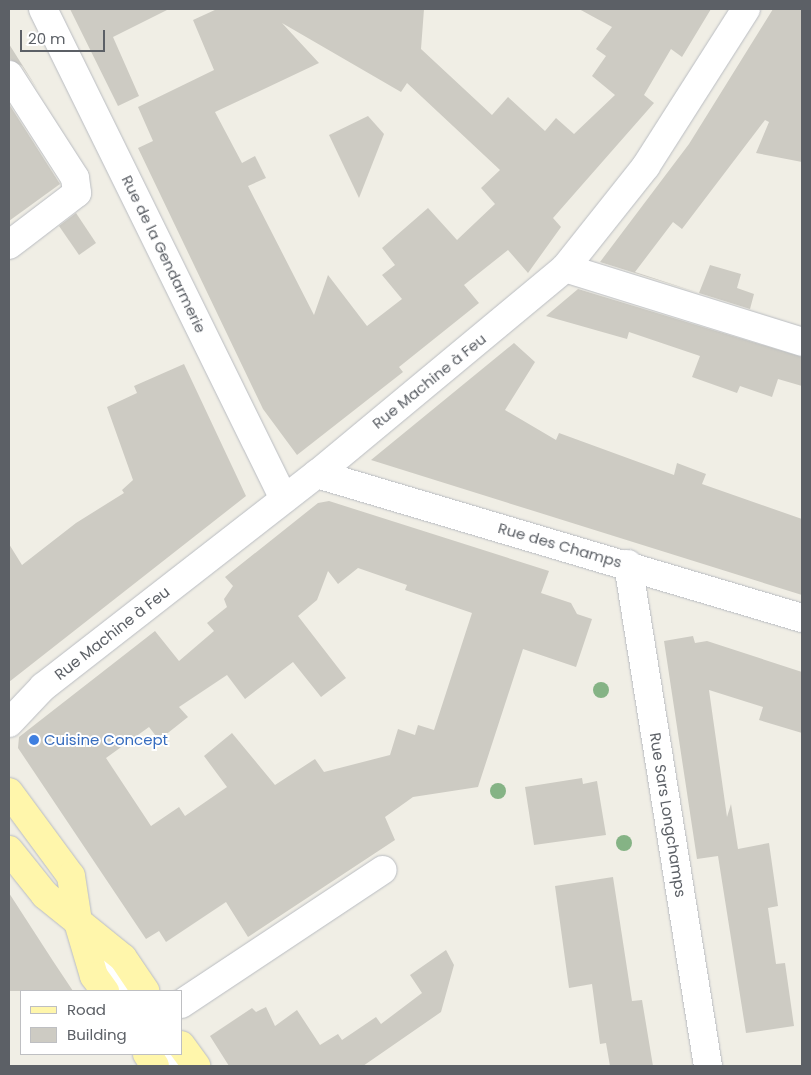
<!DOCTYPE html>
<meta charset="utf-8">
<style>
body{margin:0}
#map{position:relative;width:811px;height:1075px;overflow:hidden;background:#f0eee5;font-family:Poppins,sans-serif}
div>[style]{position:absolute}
.building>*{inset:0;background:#cdcbc3}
.roads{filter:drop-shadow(0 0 1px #b9bcc1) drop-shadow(0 0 1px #b9bcc1)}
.minor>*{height:28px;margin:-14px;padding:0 14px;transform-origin:14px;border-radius:14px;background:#fff}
.major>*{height:28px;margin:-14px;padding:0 14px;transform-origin:14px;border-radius:14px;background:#fff6ab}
.trees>*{width:16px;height:16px;margin:-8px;border-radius:50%;background:#85b385}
.dots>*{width:14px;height:14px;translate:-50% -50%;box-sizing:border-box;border:2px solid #fff;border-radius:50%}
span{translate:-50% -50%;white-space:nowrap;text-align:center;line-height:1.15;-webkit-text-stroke:4px #fff;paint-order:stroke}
.street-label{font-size:15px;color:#5c6066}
.shop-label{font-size:15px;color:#366cbe}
.left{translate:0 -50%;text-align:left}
.frame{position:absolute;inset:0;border:10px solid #5c6066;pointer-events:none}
.legend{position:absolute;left:20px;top:990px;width:162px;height:65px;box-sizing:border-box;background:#fff;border:1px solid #bebfc2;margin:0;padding:6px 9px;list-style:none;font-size:15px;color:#5c6066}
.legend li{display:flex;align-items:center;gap:10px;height:25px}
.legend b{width:25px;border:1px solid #bebfc2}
.scale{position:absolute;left:20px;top:30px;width:85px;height:22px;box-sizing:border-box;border:2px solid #5c6066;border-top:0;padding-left:6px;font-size:15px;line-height:18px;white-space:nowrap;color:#5c6066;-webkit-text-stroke:4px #fff;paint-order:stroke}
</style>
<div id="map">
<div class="building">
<div style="clip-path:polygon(70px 9px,169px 9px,113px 37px,139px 96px,118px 106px)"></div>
<div style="clip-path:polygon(evenodd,217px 9px,424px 9px,421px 49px,492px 115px,508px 97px,545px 131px,556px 118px,574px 134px,615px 95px,592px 76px,606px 56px,596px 49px,612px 27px,579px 9px,711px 9px,682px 57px,671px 49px,644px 95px,654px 103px,553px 218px,561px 227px,528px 273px,508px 250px,464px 285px,479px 303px,399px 367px,403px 372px,297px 455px,263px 409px,138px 148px,153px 141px,138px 107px,214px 70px,193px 20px,217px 9px,282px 23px,401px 92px,407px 83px,500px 170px,481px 188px,495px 204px,457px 240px,428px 208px,382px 248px,395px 265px,382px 275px,402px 299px,367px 326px,328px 275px,314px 315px,248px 186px,266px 178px,255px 156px,242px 163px,215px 112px,319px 63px,282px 23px)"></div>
<div style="clip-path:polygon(773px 9px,802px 9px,802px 162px,756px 153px,769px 122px,765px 120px,682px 229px,673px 222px,635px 272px,699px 293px,710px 265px,741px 274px,737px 288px,754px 294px,750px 309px,600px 262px,689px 144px)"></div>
<div style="clip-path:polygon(9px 44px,38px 90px,22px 66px,9px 59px)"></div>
<div style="clip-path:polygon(9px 104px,60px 184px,9px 221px)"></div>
<div style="clip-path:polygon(368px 116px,384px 134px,359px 198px,329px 135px)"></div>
<div style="clip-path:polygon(76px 213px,96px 243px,79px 255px,59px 226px)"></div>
<div style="clip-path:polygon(578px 289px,802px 357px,802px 386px,778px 379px,772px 397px,740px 386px,737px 393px,692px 377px,700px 356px,629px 332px,627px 339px,546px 316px)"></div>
<div style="clip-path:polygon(514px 343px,535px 362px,505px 410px,556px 440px,559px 433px,674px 475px,677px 463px,706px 474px,702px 484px,802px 519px,802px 595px,371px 460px)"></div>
<div style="clip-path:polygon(184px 364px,246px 496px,9px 682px,9px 544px,22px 565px,76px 523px,124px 493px,122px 490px,133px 480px,107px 407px,137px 393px,134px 386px)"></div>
<div style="clip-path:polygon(evenodd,329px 501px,549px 571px,541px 593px,571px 603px,577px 614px,592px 619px,576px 667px,523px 649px,478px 787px,413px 797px,385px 817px,395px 840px,248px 937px,226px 902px,166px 942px,159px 931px,146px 939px,18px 748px,19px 737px,155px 631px,179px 661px,214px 631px,207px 623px,227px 607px,224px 599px,233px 586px,225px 577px,318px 503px,329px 501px,358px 568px,407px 585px,405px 590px,472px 613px,434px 730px,418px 725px,415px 735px,398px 729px,390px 755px,324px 772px,315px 759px,275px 785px,232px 733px,204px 756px,227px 787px,185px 816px,179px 807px,151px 826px,106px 758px,149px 727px,159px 740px,188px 717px,179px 707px,227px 675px,245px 699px,293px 662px,321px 697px,346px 678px,298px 616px,317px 600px,328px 571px,338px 584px,358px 568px)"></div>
<div style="clip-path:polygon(693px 636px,695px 643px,707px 641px,802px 672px,802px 733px,759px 720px,763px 707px,709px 690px,727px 817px,731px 804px,738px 849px,769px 843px,778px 906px,768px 908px,776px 964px,785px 963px,794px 1026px,746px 1033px,718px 856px,697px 859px,664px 641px)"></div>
<div style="clip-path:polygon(582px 778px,583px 784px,597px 781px,606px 835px,534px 845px,525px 787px)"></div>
<div style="clip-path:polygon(613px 877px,632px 1001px,642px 1000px,653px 1066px,610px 1066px,606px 1043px,600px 1044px,592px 984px,569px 988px,555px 886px)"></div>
<div style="clip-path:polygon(9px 893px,53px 961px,73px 991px,9px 991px)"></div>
<div style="clip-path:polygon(446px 950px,454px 965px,441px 1012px,363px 1066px,229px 1066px,210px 1036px,252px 1008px,256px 1012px,266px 1007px,275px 1026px,297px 1010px,320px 1045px,338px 1034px,342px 1040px,376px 1017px,381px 1024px,422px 993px,410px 975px)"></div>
</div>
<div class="roads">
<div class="minor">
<div style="left:43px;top:9px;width:546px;rotate:63.81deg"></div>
<div style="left:9px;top:75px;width:122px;rotate:57.3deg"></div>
<div style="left:75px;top:178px;width:15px;rotate:82deg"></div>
<div style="left:77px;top:193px;width:86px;rotate:142.6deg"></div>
<div style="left:565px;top:268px;width:248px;rotate:17.3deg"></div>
<div style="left:317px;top:474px;width:506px;rotate:16.54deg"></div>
<div style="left:628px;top:564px;width:508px;rotate:80.95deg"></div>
<div style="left:9px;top:723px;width:50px;rotate:-46.6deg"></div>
<div style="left:43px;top:687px;width:347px;rotate:-37.9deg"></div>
<div style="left:317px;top:474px;width:322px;rotate:-39.7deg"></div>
<div style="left:565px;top:268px;width:130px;rotate:-51.5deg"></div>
<div style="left:646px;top:166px;width:186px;rotate:-57.5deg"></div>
<div style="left:82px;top:928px;width:76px;rotate:55.7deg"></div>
<div style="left:181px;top:1004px;width:242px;rotate:-33.6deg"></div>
<div style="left:166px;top:1054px;width:14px;rotate:56deg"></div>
</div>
<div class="major">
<div style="left:9px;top:792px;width:104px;rotate:53.6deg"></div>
<div style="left:71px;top:876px;width:47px;rotate:81.3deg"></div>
<div style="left:78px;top:922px;width:56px;rotate:73.5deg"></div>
<div style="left:94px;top:976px;width:19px;rotate:54deg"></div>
<div style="left:9px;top:850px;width:58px;rotate:51.3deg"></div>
<div style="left:45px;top:895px;width:100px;rotate:38.9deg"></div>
<div style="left:123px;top:958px;width:40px;rotate:56deg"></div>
<div style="left:181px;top:1045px;width:26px;rotate:54deg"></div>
<div style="left:147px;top:1054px;width:14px;rotate:56deg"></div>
</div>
</div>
<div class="trees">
<div style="left:601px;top:690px"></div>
<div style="left:498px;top:791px"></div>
<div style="left:624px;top:843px"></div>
</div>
<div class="dots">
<div style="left:34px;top:740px;background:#3f7fe0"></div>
</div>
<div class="street-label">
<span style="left:164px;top:254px;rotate:64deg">Rue de la Gendarmerie</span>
<span style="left:429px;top:381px;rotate:-39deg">Rue Machine à Feu</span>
<span style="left:560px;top:545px;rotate:16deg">Rue des Champs</span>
<span style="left:112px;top:633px;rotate:-38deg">Rue Machine à Feu</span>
<span style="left:668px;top:815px;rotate:81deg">Rue Sars Longchamps</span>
</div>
<div class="shop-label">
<span class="left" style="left:44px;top:740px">Cuisine Concept</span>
</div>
<div class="frame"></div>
<ul class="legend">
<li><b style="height:6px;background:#fff6ab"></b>Road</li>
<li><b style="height:14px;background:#cdcbc3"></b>Building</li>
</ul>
<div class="scale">20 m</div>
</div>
